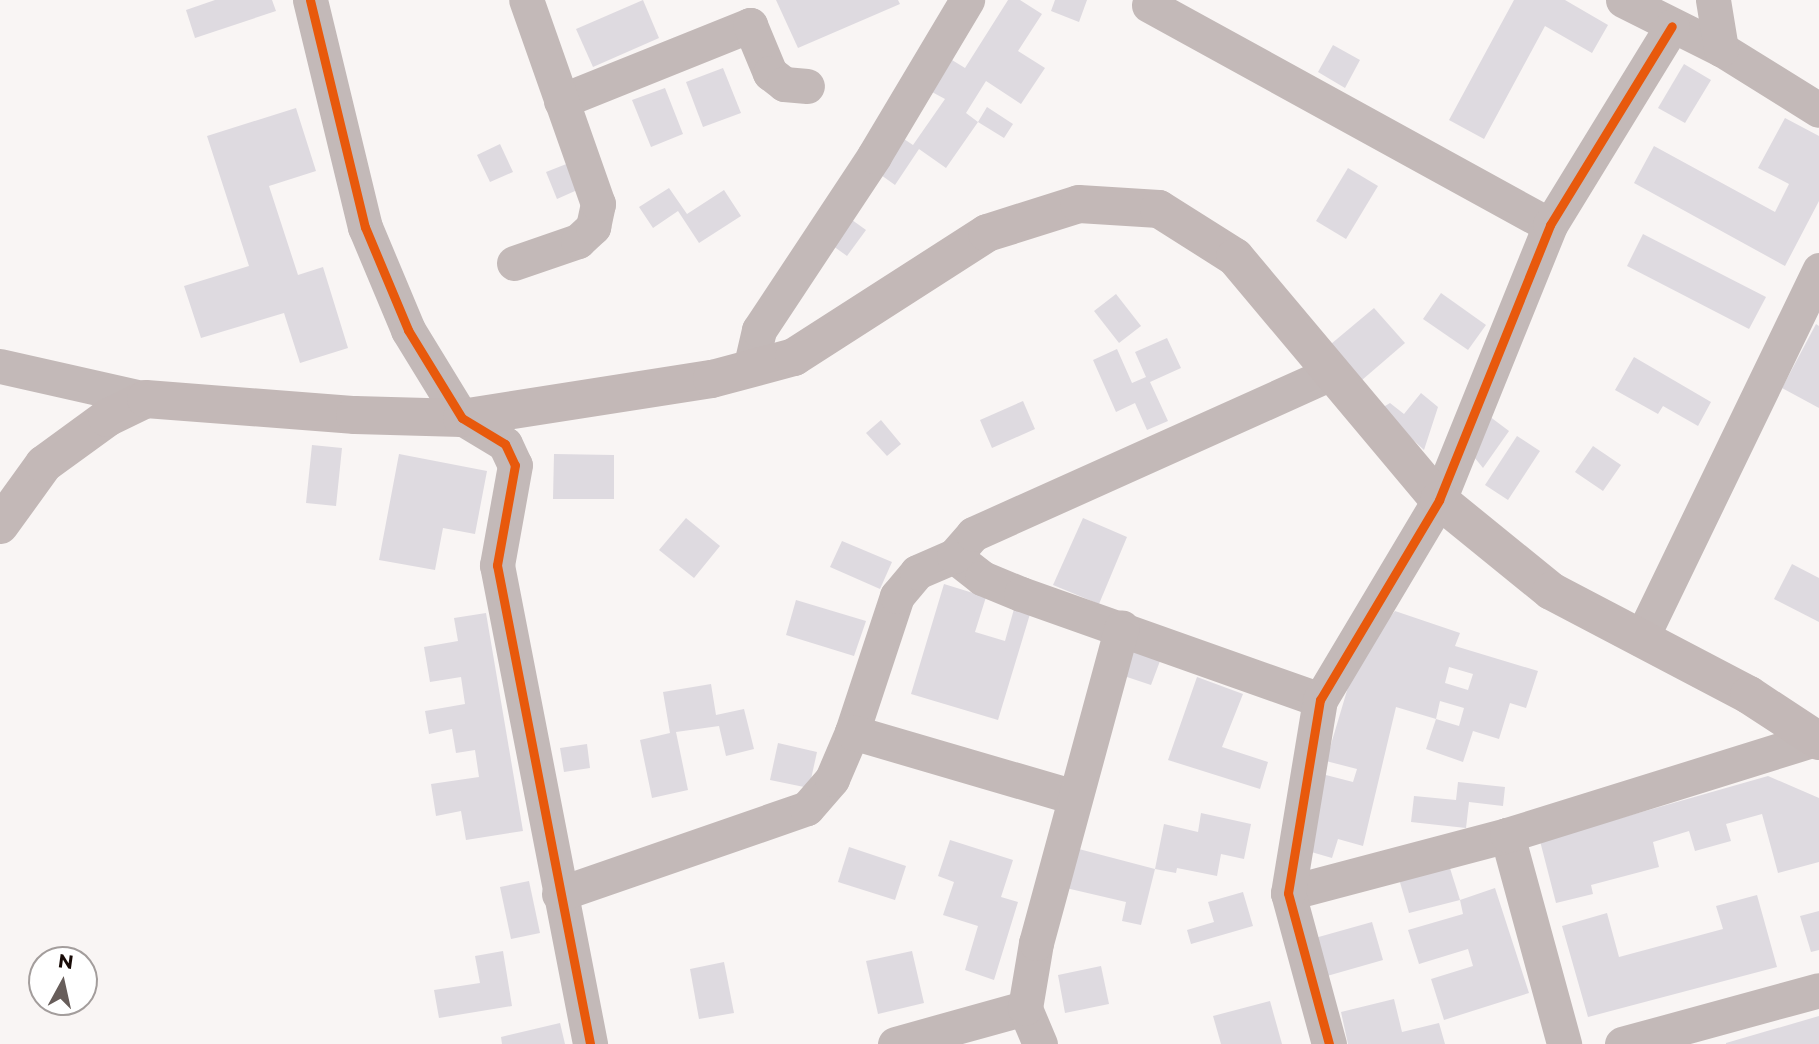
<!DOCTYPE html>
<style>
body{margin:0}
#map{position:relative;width:1819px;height:1044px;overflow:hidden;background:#f9f5f4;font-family:Montserrat,sans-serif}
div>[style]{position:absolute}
.building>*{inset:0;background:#dedae0}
.minor>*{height:35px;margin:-17.5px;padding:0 17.5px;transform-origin:17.5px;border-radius:17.5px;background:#c3b9b8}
.secondary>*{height:38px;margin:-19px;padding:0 19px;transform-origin:19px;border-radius:19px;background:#c3b8b7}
.cycleway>*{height:9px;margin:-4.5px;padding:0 4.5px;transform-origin:4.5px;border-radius:4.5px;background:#e8590c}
span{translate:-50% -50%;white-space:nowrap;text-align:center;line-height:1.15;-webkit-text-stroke:5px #fff;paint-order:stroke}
.north{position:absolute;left:28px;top:946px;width:70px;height:70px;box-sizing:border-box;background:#fff;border:2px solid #a39d9c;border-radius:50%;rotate:8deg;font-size:19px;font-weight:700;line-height:28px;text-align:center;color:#180b07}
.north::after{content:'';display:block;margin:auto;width:24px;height:32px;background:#675d5a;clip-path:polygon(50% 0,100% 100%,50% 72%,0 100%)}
</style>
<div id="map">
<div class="building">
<div style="clip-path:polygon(215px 0,272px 0,276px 11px,195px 38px,186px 10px)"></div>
<div style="clip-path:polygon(643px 0,659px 38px,593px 67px,576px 29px)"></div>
<div style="clip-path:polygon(776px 0,898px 0,900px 4px,798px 48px)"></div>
<div style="clip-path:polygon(1008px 0,1020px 0,1042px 14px,1018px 51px,1045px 68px,1021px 104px,986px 81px,966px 113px,978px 122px,946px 168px,919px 149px,895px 185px,874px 170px,898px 135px,913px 145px,945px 99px,932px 92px,952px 60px,965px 68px)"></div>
<div style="clip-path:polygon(1055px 0,1087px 0,1079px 22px,1051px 11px)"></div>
<div style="clip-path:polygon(1514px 0,1565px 0,1608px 25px,1592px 53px,1545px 26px,1484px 139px,1449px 120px)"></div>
<div style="clip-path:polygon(1333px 45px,1360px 60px,1345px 88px,1318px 72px)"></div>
<div style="clip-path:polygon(1684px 64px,1711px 80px,1685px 123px,1658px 108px)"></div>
<div style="clip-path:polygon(723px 68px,741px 113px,703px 127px,686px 82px)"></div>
<div style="clip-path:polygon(665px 88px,683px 134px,651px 147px,632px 100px)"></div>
<div style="clip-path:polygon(987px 107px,1013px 124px,1004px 138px,978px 122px)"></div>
<div style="clip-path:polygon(296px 108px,316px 171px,269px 186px,298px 275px,323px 267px,348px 348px,300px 363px,284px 313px,201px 338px,184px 286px,249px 266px,207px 136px)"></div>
<div style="clip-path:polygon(1785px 118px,1819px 136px,1819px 201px,1785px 266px,1634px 183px,1654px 146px,1775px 212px,1789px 184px,1758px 168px)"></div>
<div style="clip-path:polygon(500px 144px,513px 172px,490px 182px,477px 155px)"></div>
<div style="clip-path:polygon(574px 161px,584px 187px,557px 199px,546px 172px)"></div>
<div style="clip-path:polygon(1348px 168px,1378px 186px,1346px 239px,1316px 221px)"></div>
<div style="clip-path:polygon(669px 188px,687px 214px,724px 190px,741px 216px,699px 243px,678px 211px,653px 228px,639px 207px)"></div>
<div style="clip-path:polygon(841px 212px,866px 230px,847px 256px,822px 238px)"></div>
<div style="clip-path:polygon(1643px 234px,1766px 297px,1749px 329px,1627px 266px)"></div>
<div style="clip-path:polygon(1441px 293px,1486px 325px,1468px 350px,1423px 319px)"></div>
<div style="clip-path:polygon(1116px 294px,1141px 326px,1119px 343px,1094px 311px)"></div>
<div style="clip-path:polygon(1374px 308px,1405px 343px,1362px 380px,1331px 344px)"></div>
<div style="clip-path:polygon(1816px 324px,1819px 326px,1819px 408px,1782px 388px)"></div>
<div style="clip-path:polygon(1167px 338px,1181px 368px,1150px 382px,1168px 421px,1147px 430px,1135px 403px,1116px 412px,1093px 360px,1117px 349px,1132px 383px,1146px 377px,1135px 352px)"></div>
<div style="clip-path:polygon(1634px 357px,1711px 402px,1698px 426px,1663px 406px,1658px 414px,1615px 390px)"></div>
<div style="clip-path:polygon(1421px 393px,1438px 407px,1424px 450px,1380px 409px,1390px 403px,1404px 414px)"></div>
<div style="clip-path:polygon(1023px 401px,1035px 429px,992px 448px,980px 420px)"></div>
<div style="clip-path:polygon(1485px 413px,1509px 431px,1483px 468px,1470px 452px)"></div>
<div style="clip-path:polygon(881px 420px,901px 444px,887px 456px,866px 433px)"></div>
<div style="clip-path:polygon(1517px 436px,1540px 451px,1508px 500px,1485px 485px)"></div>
<div style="clip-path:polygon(312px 445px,342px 448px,336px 506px,306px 503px)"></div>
<div style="clip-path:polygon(1593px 446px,1621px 465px,1603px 491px,1575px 472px)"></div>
<div style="clip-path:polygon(399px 454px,487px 471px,475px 534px,443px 528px,435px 570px,379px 560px)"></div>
<div style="clip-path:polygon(554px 454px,614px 455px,614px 499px,553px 499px)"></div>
<div style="clip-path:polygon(686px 518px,720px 546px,694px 578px,659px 550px)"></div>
<div style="clip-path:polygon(1083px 518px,1127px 537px,1099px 604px,1053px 585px)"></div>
<div style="clip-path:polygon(842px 541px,892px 562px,880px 589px,830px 567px)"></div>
<div style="clip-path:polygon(1792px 564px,1819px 578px,1819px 622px,1774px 599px)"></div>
<div style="clip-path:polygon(944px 584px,986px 597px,975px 632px,1005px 641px,1014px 609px,1030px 614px,998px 720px,911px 694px)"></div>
<div style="clip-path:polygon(796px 600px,866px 621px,854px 656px,786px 635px)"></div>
<div style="clip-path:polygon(evenodd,1395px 611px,1460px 633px,1455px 646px,1538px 671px,1526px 708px,1510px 703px,1499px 739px,1473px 731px,1463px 762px,1426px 749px,1436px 719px,1459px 726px,1464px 708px,1440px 701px,1436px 719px,1396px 707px,1363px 846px,1338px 839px,1332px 858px,1301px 849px,1322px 774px,1353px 782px,1357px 769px,1326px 761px,1357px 657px,1395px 611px,1449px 667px,1473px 674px,1468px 690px,1445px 683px,1449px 667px)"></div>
<div style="clip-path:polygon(486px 613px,523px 831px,466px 840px,461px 811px,436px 816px,431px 784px,479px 777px,475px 750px,456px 753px,452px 729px,429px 734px,425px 711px,465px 704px,461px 677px,430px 682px,424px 647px,458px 641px,454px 618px)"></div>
<div style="clip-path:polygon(1130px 650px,1160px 661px,1151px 685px,1121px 675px)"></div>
<div style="clip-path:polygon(1197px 677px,1243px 694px,1222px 747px,1268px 762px,1260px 789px,1168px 760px)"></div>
<div style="clip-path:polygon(711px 684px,716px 715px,744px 709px,754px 749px,726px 756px,719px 726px,676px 732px,688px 790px,652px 798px,640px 740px,670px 733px,663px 692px)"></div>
<div style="clip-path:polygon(778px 743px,817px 752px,809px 788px,770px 780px)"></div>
<div style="clip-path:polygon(587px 744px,590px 768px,564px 772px,560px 748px)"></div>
<div style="clip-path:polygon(1768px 776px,1819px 798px,1819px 862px,1778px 873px,1762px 814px,1726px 824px,1731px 841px,1695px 851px,1689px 831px,1653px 842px,1659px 867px,1591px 885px,1593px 894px,1556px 903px,1540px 841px)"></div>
<div style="clip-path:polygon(1458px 782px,1505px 787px,1503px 806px,1469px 802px,1466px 828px,1411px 822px,1414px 796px,1456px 800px)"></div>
<div style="clip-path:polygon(1201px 813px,1251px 824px,1244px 859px,1221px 854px,1217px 876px,1177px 868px,1176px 873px,1155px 869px,1141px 925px,1122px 921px,1126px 902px,1066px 888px,1075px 848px,1155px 869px,1164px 824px,1198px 832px)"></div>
<div style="clip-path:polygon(950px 840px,1013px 860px,1001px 897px,1018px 902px,994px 980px,965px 970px,978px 926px,943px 915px,954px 882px,938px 876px)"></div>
<div style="clip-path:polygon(849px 847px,906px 866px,895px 900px,838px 882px)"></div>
<div style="clip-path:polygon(1449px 865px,1460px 900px,1409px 913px,1399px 879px)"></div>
<div style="clip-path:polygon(529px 881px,540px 933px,511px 939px,500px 887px)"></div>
<div style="clip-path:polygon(1495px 888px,1529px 993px,1444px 1020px,1431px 979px,1473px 966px,1468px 949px,1419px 964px,1408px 930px,1463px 914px,1460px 900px)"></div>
<div style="clip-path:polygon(1243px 892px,1253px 926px,1191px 944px,1187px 930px,1214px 922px,1208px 902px)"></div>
<div style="clip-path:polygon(1757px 895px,1777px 967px,1588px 1017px,1562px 926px,1607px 913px,1619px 957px,1723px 929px,1716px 906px)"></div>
<div style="clip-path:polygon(1819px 911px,1819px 950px,1811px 952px,1800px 916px)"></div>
<div style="clip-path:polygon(1372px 922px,1383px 960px,1327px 976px,1315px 938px)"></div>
<div style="clip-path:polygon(503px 951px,512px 1006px,439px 1018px,434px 990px,480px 983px,475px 956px)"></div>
<div style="clip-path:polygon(912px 951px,924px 1003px,878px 1014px,866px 961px)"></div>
<div style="clip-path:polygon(724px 962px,734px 1013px,699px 1019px,690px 969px)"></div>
<div style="clip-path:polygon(1101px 966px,1109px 1004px,1065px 1013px,1058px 975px)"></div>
<div style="clip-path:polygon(1394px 999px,1402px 1032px,1439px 1023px,1445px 1044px,1348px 1044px,1341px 1012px)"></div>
<div style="clip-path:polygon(1270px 1001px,1282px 1044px,1221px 1044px,1213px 1016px)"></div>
<div style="clip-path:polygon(1819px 1016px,1819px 1044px,1726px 1044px,1726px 1043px)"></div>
<div style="clip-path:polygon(560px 1023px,565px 1044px,502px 1044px,501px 1037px)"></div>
</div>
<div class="minor">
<div style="left:310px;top:0;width:234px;rotate:76.4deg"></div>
<div style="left:365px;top:227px;width:112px;rotate:67.3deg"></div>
<div style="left:408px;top:330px;width:103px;rotate:58.5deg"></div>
<div style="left:462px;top:418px;width:50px;rotate:31.2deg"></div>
<div style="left:505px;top:444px;width:23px;rotate:65deg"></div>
<div style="left:515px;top:465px;width:102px;rotate:100.2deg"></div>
<div style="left:497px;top:565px;width:488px;rotate:79deg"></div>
<div style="left:1623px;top:0;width:110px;rotate:26.6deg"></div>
<div style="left:1721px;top:49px;width:115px;rotate:31.9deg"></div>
<div style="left:1713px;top:0;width:50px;rotate:80.7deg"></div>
<div style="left:1149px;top:5px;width:457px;rotate:28.8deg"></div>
<div style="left:561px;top:101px;width:204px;rotate:-21.9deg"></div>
<div style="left:750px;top:25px;width:52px;rotate:67.4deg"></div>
<div style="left:770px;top:73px;width:18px;rotate:38deg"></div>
<div style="left:784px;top:84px;width:23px;rotate:5deg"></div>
<div style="left:514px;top:263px;width:68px;rotate:-19deg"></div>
<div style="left:578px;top:241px;width:21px;rotate:-43deg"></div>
<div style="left:593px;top:227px;width:24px;rotate:-78deg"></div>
<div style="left:598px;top:204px;width:216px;rotate:-109.4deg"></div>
<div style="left:0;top:366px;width:150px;rotate:12.7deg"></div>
<div style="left:750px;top:369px;width:40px;rotate:-77deg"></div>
<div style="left:759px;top:330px;width:209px;rotate:-56.5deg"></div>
<div style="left:874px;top:156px;width:182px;rotate:-59.2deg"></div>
<div style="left:954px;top:556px;width:36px;rotate:38deg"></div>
<div style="left:982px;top:578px;width:42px;rotate:22.3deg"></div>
<div style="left:1021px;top:594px;width:317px;rotate:19.5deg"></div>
<div style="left:1641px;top:639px;width:410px;rotate:-64.2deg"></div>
<div style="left:852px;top:732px;width:143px;rotate:-71.7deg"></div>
<div style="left:897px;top:596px;width:31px;rotate:-50deg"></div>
<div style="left:917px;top:572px;width:40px;rotate:-23.4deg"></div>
<div style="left:954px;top:556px;width:29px;rotate:-49deg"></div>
<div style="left:973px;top:534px;width:393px;rotate:-24.2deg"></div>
<div style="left:1507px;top:835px;width:217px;rotate:74.7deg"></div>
<div style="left:1288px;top:893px;width:227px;rotate:-14.8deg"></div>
<div style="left:1507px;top:835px;width:327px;rotate:-17.3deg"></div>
<div style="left:559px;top:894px;width:262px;rotate:-19.1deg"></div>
<div style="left:807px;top:808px;width:38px;rotate:-49deg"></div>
<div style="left:832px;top:779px;width:51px;rotate:-66.9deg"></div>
<div style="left:852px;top:732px;width:232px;rotate:16.3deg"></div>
<div style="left:895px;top:1044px;width:135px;rotate:-15.5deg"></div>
<div style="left:1040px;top:1044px;width:39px;rotate:-113deg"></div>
<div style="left:1025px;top:1008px;width:66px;rotate:-80.4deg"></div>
<div style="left:1036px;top:943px;width:327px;rotate:-74.8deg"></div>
<div style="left:1329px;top:1044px;width:156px;rotate:-105.2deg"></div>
<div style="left:1288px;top:893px;width:196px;rotate:-80.6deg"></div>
<div style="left:1320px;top:700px;width:233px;rotate:-59.2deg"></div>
<div style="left:1439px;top:500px;width:297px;rotate:-68deg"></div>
<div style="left:1550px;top:225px;width:233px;rotate:-58.5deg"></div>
<div style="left:1622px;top:1044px;width:204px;rotate:-15.3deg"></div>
</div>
<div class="secondary">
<div style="left:0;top:525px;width:75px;rotate:-54.2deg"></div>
<div style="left:44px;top:464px;width:78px;rotate:-36.1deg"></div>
<div style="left:107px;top:418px;width:43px;rotate:-26deg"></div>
<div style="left:146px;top:399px;width:210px;rotate:4.4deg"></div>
<div style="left:355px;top:415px;width:107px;rotate:1.6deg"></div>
<div style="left:462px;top:418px;width:253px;rotate:-8.9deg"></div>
<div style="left:712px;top:379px;width:85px;rotate:-15deg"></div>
<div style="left:794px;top:357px;width:229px;rotate:-32.7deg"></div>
<div style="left:987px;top:233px;width:96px;rotate:-17.5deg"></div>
<div style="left:1079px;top:204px;width:80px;rotate:3.6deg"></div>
<div style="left:1159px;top:209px;width:90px;rotate:32.3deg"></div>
<div style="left:1235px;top:257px;width:317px;rotate:50deg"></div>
<div style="left:1439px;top:500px;width:144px;rotate:39.1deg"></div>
<div style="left:1551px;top:591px;width:224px;rotate:27.7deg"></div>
<div style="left:1749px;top:695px;width:84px;rotate:33.3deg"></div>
</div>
<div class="cycleway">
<div style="left:310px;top:0;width:234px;rotate:76.4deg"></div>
<div style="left:365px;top:227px;width:112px;rotate:67.3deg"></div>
<div style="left:408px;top:330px;width:103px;rotate:58.5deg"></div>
<div style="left:462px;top:418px;width:50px;rotate:31.2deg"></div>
<div style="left:505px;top:444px;width:23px;rotate:65deg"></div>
<div style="left:515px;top:465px;width:102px;rotate:100.2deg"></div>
<div style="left:497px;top:565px;width:488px;rotate:79deg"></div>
<div style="left:1329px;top:1044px;width:156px;rotate:-105.2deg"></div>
<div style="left:1288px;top:893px;width:196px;rotate:-80.6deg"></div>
<div style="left:1320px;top:700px;width:233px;rotate:-59.2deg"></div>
<div style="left:1439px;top:500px;width:297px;rotate:-68deg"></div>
<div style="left:1550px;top:225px;width:233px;rotate:-58.5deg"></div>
</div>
<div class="north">N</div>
</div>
